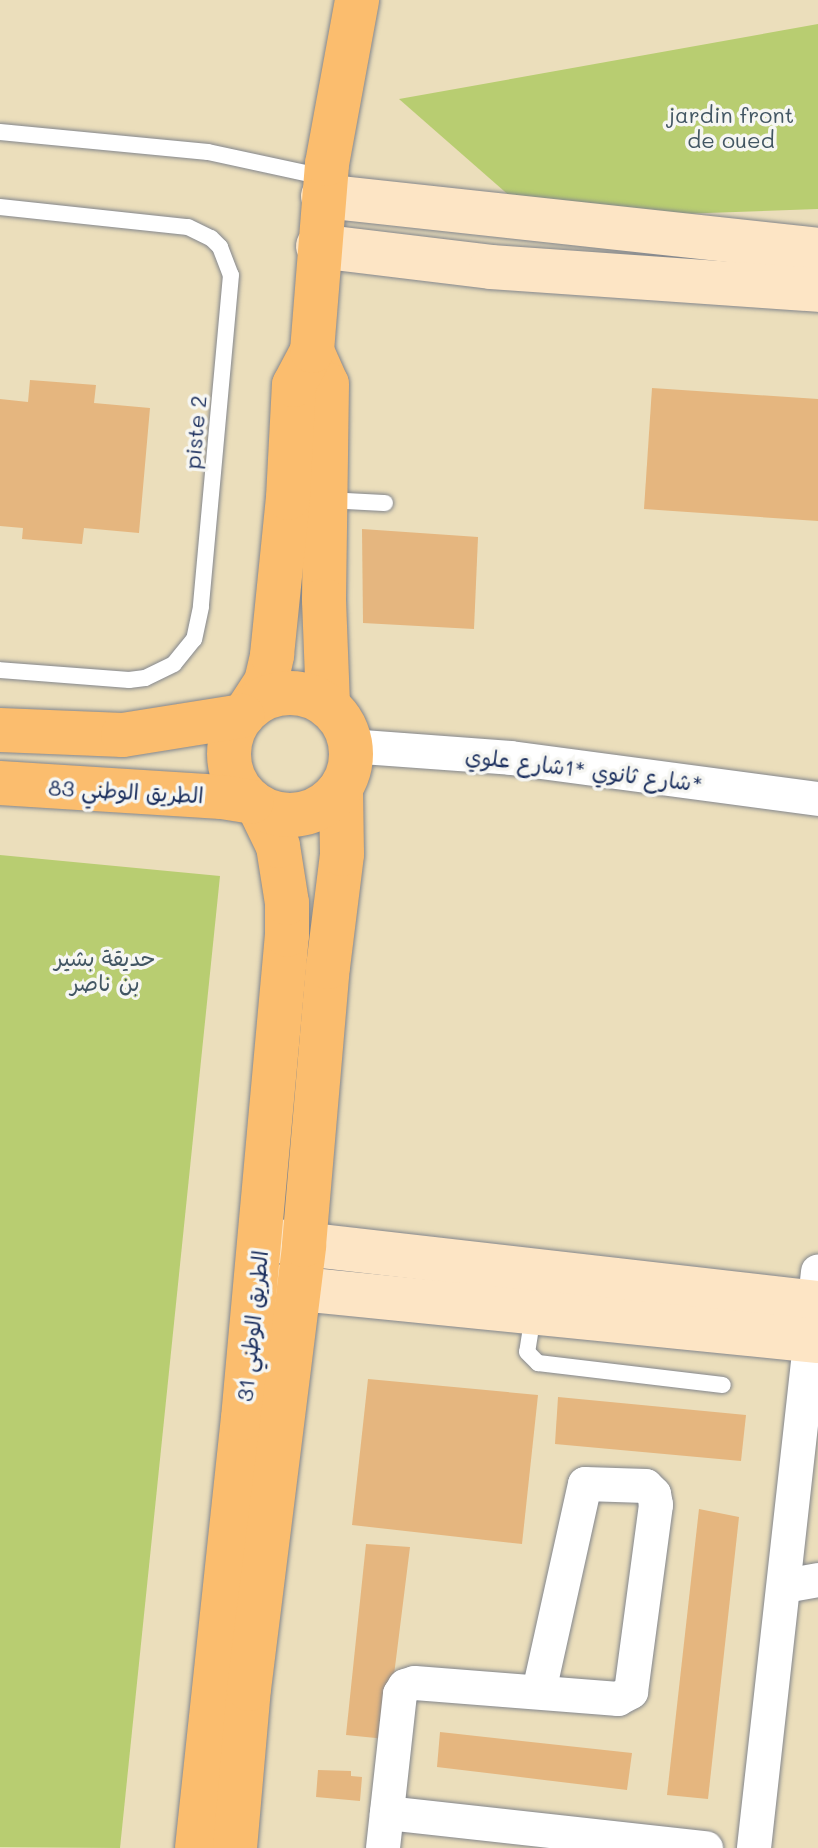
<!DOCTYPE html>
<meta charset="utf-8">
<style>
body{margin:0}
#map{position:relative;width:818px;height:1848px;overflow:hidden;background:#ebdebb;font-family:Mali,"Playpen Sans Arabic",sans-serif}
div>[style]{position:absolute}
.green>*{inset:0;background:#b8cd71}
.building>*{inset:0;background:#e5b67f}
.roads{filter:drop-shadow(0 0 2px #83868c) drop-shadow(0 0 2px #83868c)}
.lane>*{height:16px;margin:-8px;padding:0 8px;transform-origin:8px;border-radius:8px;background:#fff}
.street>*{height:34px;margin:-17px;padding:0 17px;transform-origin:17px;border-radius:17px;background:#fff}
.secondary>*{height:44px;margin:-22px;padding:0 22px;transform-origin:22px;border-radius:22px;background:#fde5c5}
.primary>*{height:44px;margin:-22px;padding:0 22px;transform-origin:22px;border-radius:22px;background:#fbbd6e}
.highway>*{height:44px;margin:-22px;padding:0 22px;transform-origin:22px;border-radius:22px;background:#fbbd6e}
.highway>.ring{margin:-22px;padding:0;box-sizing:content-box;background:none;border:44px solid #fbbd6e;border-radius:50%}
span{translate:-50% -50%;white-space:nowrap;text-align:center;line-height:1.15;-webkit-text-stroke:7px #f6f6f2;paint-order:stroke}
.park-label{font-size:22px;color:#425663}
.street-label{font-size:22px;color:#1b2f5e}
</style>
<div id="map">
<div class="green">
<div style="clip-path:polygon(818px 24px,818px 209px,536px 219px,399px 99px)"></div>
<div style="clip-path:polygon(0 855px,220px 876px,120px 1848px,0 1847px)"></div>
</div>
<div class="building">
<div style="clip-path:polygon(30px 380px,96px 385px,94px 403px,150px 408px,139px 533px,84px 528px,82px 544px,22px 539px,23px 528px,0 526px,0 399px,28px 402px)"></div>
<div style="clip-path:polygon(652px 388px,818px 399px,818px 521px,644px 509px)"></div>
<div style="clip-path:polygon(362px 529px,478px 537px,474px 629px,363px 623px)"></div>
<div style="clip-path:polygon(368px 1379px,538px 1395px,522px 1544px,352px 1525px)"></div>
<div style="clip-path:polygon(558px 1397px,746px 1415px,741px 1461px,555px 1444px)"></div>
<div style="clip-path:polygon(699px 1509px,739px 1517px,708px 1799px,667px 1795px)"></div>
<div style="clip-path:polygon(366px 1544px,410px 1547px,386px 1739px,346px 1735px)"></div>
<div style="clip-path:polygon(440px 1732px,632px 1753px,627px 1790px,437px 1767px)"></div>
<div style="clip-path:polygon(318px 1770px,351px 1771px,351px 1776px,362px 1777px,360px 1801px,316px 1797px)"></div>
</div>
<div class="roads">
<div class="lane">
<div style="left:0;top:132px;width:209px;rotate:5.5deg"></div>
<div style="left:208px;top:152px;width:119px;rotate:12.2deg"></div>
<div style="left:0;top:207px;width:189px;rotate:6.1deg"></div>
<div style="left:188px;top:227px;width:25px;rotate:26deg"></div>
<div style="left:211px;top:238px;width:13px;rotate:45deg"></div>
<div style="left:220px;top:247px;width:30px;rotate:69deg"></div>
<div style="left:231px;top:275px;width:333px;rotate:95.2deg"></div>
<div style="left:201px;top:607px;width:33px;rotate:102deg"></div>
<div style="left:194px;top:639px;width:32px;rotate:129deg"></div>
<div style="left:174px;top:664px;width:32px;rotate:154deg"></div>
<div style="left:145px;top:678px;width:16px;rotate:173deg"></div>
<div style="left:129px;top:680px;width:129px;rotate:-175.6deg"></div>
<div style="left:326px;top:500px;width:59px;rotate:2.9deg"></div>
<div style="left:533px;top:1315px;width:37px;rotate:99deg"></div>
<div style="left:527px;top:1352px;width:16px;rotate:45deg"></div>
<div style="left:538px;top:1363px;width:186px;rotate:6.8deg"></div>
</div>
<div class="street">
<div style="left:349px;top:746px;width:162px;rotate:4.2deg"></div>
<div style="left:511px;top:758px;width:310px;rotate:7.6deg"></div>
<div style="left:785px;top:1586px;width:34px;rotate:-10deg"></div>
<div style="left:387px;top:1813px;width:321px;rotate:6.3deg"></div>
<div style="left:383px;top:1848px;width:155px;rotate:-83.7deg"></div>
<div style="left:400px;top:1694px;width:9px;rotate:-58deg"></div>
<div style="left:405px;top:1686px;width:10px;rotate:-17deg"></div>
<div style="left:415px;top:1683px;width:204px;rotate:4.5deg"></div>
<div style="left:618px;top:1699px;width:15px;rotate:-28deg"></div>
<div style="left:631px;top:1692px;width:189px;rotate:-82.4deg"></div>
<div style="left:656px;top:1505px;width:11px;rotate:-100deg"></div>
<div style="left:654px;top:1494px;width:11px;rotate:-135deg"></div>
<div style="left:646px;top:1486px;width:61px;rotate:-178.1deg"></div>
<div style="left:585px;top:1484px;width:213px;rotate:102.5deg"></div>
<div style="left:754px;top:1848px;width:580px;rotate:-83.66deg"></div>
</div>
<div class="secondary">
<div style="left:323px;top:196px;width:498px;rotate:6.2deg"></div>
<div style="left:318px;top:246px;width:174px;rotate:6.9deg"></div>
<div style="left:491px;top:267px;width:328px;rotate:4deg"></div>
<div style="left:260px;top:1239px;width:562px;rotate:6.54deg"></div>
<div style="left:261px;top:1285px;width:560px;rotate:5.74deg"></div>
</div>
<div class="primary">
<div style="left:312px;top:351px;width:36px;rotate:66deg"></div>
<div style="left:327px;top:384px;width:216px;rotate:90.8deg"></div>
<div style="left:324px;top:600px;width:106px;rotate:87.8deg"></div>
<div style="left:249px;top:708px;width:31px;rotate:-57deg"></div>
<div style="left:266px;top:682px;width:28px;rotate:-77deg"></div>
<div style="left:272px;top:655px;width:158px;rotate:-84.2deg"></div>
<div style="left:288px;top:498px;width:113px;rotate:-87deg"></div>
<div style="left:294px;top:385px;width:38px;rotate:-62deg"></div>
<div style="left:312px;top:351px;width:188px;rotate:-85.4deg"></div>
<div style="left:327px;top:164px;width:167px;rotate:-79.6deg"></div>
<div style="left:197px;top:1848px;width:432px;rotate:-83.9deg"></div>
<div style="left:243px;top:1418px;width:485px;rotate:-84.8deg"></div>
<div style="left:287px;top:935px;width:32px;rotate:-90deg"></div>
<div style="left:287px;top:903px;width:58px;rotate:-99deg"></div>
<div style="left:278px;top:846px;width:43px;rotate:-116deg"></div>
<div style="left:235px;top:1848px;width:160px;rotate:-85deg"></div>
<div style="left:249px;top:1689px;width:447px;rotate:-82.9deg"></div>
<div style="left:304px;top:1245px;width:279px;rotate:-85.1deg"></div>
<div style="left:328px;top:967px;width:114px;rotate:-82.9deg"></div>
<div style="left:342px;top:854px;width:66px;rotate:-90.9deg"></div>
</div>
<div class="highway">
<div class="ring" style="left:229px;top:693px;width:78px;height:78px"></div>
<div style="left:0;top:730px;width:123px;rotate:2.3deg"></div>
<div style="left:123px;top:735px;width:121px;rotate:-9.1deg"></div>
<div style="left:0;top:783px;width:222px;rotate:3.6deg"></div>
<div style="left:222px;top:797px;width:30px;rotate:9deg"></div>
</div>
</div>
<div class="park-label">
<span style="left:731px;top:127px">jardin front<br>de oued</span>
<span style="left:105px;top:970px">حديقة بشير<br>بن ناصر</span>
</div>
<div class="street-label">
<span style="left:195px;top:432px;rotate:-85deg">piste 2</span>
<span style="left:584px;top:769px;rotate:7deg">شارع ثانوي *1شارع علوي*</span>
<span style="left:126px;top:791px;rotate:3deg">الطريق الوطني 83</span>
<span style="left:252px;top:1326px;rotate:-84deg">الطريق الوطني 31</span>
</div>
</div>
